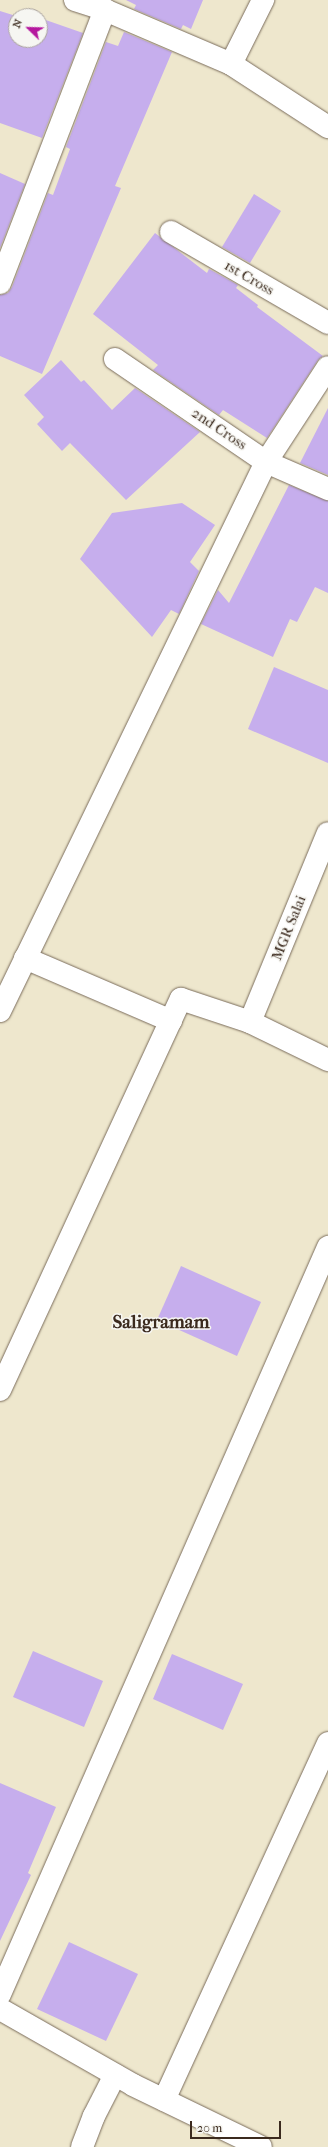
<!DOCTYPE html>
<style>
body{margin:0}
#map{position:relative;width:328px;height:2147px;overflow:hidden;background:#eee7cd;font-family:"IM FELL French Canon",serif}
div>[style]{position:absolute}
.building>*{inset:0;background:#c6aeed}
.roads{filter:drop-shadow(0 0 1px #7a6c5b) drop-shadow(0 0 1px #7a6c5b)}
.minor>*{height:22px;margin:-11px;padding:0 11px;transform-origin:11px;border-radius:11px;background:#fff}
span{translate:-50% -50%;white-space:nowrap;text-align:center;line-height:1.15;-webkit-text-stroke:3px #f6f6f2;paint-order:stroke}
.street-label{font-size:15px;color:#3b2a1e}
.district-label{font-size:19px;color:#3b2a1e;font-weight:700}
.north{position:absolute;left:8px;top:8px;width:40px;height:40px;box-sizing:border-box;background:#f6f6f2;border:1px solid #aba49d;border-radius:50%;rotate:293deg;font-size:11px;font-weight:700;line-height:16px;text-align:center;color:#3b2a1e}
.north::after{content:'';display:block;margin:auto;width:14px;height:18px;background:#b5179e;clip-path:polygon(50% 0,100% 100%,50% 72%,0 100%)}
.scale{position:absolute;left:190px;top:2121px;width:91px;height:18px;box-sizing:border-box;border:2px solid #3b2a1e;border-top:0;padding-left:5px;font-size:12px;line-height:14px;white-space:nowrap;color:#3b2a1e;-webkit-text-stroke:3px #f6f6f2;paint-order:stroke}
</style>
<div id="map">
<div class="building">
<div style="clip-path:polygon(126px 0,203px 0,191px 29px,183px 25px,181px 29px,134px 9px,136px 5px)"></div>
<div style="clip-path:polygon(0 11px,16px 16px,16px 40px,40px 40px,40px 18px,83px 33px,42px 138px,0 123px)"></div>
<div style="clip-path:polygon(124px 32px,172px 52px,115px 186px,121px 188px,42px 374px,0 356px,0 295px,8px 293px,12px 287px,48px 193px,53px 195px,70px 149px,66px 147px,106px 42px,118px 46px)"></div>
<div style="clip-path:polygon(0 173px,25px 184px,0 248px)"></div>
<div style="clip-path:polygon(254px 194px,281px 211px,250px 263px,222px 247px)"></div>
<div style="clip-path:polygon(155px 233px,207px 273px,209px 269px,238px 285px,236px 288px,258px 305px,257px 307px,323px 356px,318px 360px,267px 438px,223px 410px,219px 415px,153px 370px,158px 365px,93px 314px)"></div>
<div style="clip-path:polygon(61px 360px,81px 382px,84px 380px,112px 410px,135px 388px,200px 432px,126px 500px,70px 443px,62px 451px,37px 424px,44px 417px,24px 395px)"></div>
<div style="clip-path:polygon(328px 408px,328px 475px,300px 463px)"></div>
<div style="clip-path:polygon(289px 485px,328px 501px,328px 593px,315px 587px,297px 622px,290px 619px,273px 657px,201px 624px,218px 590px,229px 603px)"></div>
<div style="clip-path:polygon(182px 503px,215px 525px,190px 562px,199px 571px,179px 614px,171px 610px,152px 637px,80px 559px,112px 513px)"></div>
<div style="clip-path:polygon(274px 667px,328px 690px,328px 763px,248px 729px)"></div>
<div style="clip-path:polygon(181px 1266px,261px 1302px,237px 1356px,157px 1320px)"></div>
<div style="clip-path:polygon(33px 1651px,103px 1681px,84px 1727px,13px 1697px)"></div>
<div style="clip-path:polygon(172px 1654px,243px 1684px,223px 1730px,153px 1699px)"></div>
<div style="clip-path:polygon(0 1783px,56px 1807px,28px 1873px,31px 1875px,0 1941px)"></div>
<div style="clip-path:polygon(69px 1942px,138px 1974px,106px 2041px,37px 2009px)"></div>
</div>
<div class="roads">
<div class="minor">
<div style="left:75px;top:0;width:32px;rotate:18deg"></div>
<div style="left:105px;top:10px;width:137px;rotate:23.2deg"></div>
<div style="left:231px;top:64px;width:116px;rotate:33deg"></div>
<div style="left:231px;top:64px;width:72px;rotate:-63.4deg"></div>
<div style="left:171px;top:232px;width:181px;rotate:30.1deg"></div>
<div style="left:0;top:283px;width:292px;rotate:-69deg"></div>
<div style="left:115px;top:359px;width:183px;rotate:34.3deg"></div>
<div style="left:266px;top:462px;width:68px;rotate:23.5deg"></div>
<div style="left:25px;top:958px;width:159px;rotate:23.3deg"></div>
<div style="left:0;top:1011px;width:610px;rotate:-64.15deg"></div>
<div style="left:266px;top:462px;width:113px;rotate:-56.9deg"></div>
<div style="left:250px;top:1022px;width:204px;rotate:-67.6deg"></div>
<div style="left:0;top:1390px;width:431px;rotate:-65.2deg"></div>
<div style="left:181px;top:999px;width:73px;rotate:18.4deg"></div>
<div style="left:250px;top:1022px;width:87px;rotate:26deg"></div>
<div style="left:0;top:1994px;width:816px;rotate:-66.29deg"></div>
<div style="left:0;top:2009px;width:153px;rotate:29.7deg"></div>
<div style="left:133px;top:2085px;width:142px;rotate:25.8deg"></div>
<div style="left:164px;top:2100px;width:393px;rotate:-65.3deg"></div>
<div style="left:82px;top:2147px;width:33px;rotate:-69deg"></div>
<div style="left:94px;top:2116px;width:46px;rotate:-62.9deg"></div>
</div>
</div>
<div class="street-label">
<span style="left:249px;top:278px;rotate:30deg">1st Cross</span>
<span style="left:219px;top:429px;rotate:34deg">2nd Cross</span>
<span style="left:289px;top:928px;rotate:-68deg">MGR Salai</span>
</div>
<div class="district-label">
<span style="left:161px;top:1323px">Saligramam</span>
</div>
<div class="north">N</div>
<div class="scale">20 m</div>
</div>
